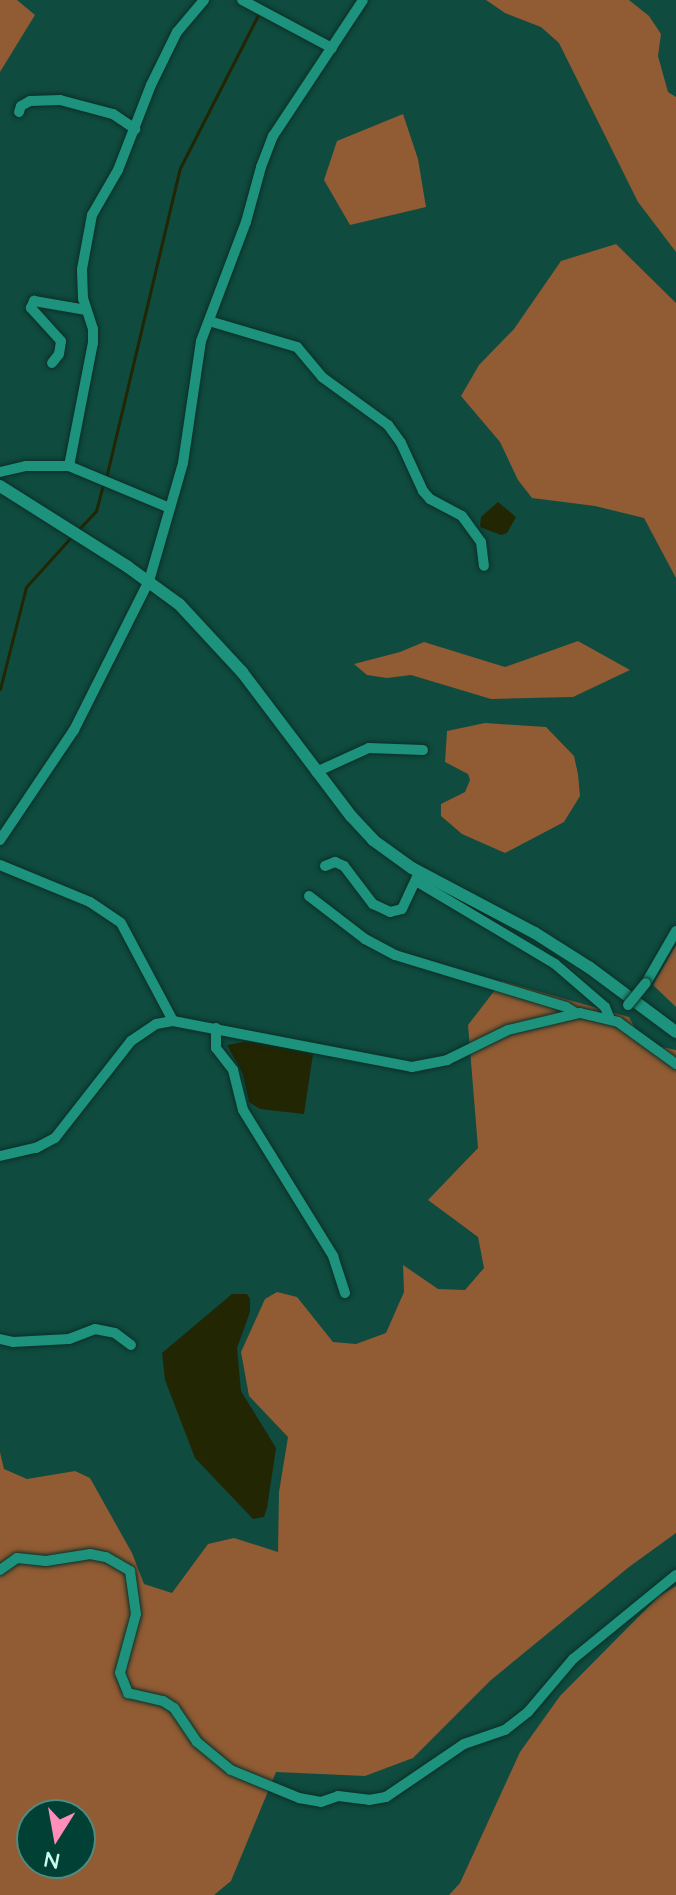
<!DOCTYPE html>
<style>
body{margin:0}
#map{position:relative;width:676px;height:1895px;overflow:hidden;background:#0f4b3f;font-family:Quicksand,sans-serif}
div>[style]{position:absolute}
.green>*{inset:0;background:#915b33}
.water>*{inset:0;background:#222603}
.stream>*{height:3px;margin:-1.5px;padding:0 1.5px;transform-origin:1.5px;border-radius:1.5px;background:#222603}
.roads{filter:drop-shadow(0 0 2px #0b2e26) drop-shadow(0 0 2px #0b2e26)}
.minor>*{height:10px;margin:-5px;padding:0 5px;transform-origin:5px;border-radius:5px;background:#1d927c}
.tertiary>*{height:12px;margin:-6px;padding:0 6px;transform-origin:6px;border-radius:6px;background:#1d927c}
.bridges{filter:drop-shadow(0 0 2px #0b2e26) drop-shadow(0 0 2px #0b2e26)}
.minor-bridge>*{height:10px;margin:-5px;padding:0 5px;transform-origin:5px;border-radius:5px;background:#1d927c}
span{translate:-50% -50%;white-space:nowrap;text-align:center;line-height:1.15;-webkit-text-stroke:7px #004035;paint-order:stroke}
.north{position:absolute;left:16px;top:1799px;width:80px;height:80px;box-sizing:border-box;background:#004035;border:2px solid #518a7e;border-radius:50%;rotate:191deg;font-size:22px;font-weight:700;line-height:32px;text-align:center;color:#cafaec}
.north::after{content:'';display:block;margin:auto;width:28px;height:36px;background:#ff8eba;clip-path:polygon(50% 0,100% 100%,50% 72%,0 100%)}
</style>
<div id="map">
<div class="green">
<div style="clip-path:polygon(0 0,17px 0,35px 15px,0 72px)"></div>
<div style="clip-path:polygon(486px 0,629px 0,649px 16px,661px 34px,658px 56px,668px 92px,676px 97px,676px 252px,638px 202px,559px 43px,541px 27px,505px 13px)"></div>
<div style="clip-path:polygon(403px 114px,418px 159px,426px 207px,350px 225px,324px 180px,337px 141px)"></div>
<div style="clip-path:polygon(616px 244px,676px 303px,676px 578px,644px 518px,595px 506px,532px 498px,518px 480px,500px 442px,461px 396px,479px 365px,514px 329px,561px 261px)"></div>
<div style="clip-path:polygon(578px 641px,630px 670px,573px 697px,491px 699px,411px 675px,387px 678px,367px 675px,354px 664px,400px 652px,424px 642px,505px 667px)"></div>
<div style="clip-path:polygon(485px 723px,546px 727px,574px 756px,578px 774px,580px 796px,564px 822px,505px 853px,462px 834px,441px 816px,441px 804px,465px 792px,470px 780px,468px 774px,445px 762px,447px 731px)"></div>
<div style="clip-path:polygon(676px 945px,676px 1007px,653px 985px)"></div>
<div style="clip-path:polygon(evenodd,502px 981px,629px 1017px,643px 1043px,676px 1050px,676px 1533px,629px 1567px,491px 1680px,413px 1758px,365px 1776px,276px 1772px,231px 1881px,214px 1895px,0 1895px,0 1452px,4px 1469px,27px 1479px,75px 1471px,90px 1478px,132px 1553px,144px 1584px,172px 1593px,208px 1544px,234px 1538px,278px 1552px,279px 1492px,288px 1437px,249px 1396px,241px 1352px,265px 1299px,277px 1292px,297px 1297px,333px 1342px,356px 1344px,386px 1333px,404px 1292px,403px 1265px,438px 1289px,465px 1290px,484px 1268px,478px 1237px,428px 1200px,478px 1148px,468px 1025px,502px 981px,32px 1815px,80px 1815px,80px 1863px,32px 1863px,32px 1815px)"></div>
<div style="clip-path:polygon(676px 1586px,676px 1895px,449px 1895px,460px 1883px,520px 1752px,560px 1696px,659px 1596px)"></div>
</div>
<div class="water">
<div style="clip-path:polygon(498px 502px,516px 517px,507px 533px,501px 535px,480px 527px,481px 517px)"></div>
<div style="clip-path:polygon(254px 1040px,313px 1054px,304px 1114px,260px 1109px,249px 1102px,243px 1074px,227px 1045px)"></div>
<div style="clip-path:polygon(232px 1294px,247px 1294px,250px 1299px,250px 1312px,237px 1348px,241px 1391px,276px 1448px,267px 1508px,264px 1517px,253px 1519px,195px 1458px,165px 1380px,162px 1353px)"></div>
</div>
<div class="stream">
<div style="left:106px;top:478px;width:319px;rotate:-76.6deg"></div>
<div style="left:180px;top:168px;width:174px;rotate:-63deg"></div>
<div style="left:79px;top:529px;width:25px;rotate:-47deg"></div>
<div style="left:96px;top:511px;width:27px;rotate:-75deg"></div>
<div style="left:0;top:689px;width:105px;rotate:-75.7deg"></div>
<div style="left:26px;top:587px;width:70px;rotate:-47.9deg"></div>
</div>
<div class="roads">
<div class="minor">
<div style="left:242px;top:0;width:102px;rotate:28.1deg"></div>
<div style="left:19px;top:112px;width:6px;rotate:-72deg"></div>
<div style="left:21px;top:106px;width:10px;rotate:-29deg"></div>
<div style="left:30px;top:101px;width:30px;rotate:-2deg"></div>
<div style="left:60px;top:100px;width:55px;rotate:14.8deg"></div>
<div style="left:113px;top:114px;width:27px;rotate:34deg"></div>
<div style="left:209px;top:321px;width:92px;rotate:16.5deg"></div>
<div style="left:297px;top:347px;width:39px;rotate:50deg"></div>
<div style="left:322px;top:377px;width:82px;rotate:36deg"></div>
<div style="left:388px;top:425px;width:22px;rotate:54deg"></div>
<div style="left:401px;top:443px;width:53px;rotate:65.4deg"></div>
<div style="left:423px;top:491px;width:11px;rotate:49deg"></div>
<div style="left:430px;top:499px;width:36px;rotate:28deg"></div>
<div style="left:462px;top:516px;width:32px;rotate:54deg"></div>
<div style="left:481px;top:542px;width:24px;rotate:83deg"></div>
<div style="left:52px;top:363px;width:11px;rotate:-52deg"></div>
<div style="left:59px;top:354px;width:13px;rotate:-81deg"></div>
<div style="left:61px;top:341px;width:45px;rotate:-132.3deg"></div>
<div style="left:31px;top:308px;width:8px;rotate:-67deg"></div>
<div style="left:34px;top:301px;width:53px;rotate:9.8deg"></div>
<div style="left:69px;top:466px;width:125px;rotate:-79deg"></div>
<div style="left:93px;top:343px;width:14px;rotate:-90deg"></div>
<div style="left:93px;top:329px;width:32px;rotate:-108deg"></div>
<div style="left:83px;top:299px;width:30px;rotate:-92deg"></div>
<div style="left:82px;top:269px;width:55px;rotate:-79.5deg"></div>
<div style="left:92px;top:215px;width:52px;rotate:-60deg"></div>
<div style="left:118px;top:170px;width:91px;rotate:-68.8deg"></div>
<div style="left:151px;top:85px;width:59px;rotate:-63.9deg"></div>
<div style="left:177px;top:32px;width:42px;rotate:-49.8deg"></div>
<div style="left:0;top:472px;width:27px;rotate:-13deg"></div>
<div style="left:26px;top:466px;width:43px"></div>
<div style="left:69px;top:466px;width:109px;rotate:22.6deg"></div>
<div style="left:316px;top:772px;width:58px;rotate:-24.4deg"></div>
<div style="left:369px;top:748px;width:54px;rotate:2.1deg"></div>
<div style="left:0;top:840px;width:133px;rotate:-56.1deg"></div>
<div style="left:74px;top:730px;width:167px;rotate:-63.3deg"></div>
<div style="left:149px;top:581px;width:123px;rotate:-73.9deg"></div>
<div style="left:183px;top:463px;width:123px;rotate:-81.6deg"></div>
<div style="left:201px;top:341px;width:127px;rotate:-69.3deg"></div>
<div style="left:246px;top:222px;width:57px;rotate:-74.7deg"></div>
<div style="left:261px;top:167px;width:33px;rotate:-69deg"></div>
<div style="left:273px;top:136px;width:163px;rotate:-56.5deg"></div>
<div style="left:0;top:865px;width:97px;rotate:22.3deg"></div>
<div style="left:90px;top:902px;width:37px;rotate:34deg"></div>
<div style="left:121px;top:923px;width:111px;rotate:62deg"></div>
<div style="left:325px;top:866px;width:11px;rotate:-22deg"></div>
<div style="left:335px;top:862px;width:10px;rotate:24deg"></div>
<div style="left:344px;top:866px;width:48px;rotate:52.7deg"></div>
<div style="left:373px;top:904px;width:19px;rotate:25deg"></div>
<div style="left:390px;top:912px;width:12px;rotate:-14deg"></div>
<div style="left:402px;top:909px;width:35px;rotate:-65deg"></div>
<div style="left:416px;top:881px;width:162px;rotate:30.8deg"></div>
<div style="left:555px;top:964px;width:66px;rotate:40.7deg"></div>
<div style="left:605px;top:1007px;width:11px;rotate:68deg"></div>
<div style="left:309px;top:896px;width:71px;rotate:37.5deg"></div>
<div style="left:365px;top:939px;width:34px;rotate:28deg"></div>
<div style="left:395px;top:955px;width:179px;rotate:16.9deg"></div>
<div style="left:566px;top:1007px;width:12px;rotate:31deg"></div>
<div style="left:646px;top:983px;width:60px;rotate:-60deg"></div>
<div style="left:216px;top:1028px;width:20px;rotate:90deg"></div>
<div style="left:216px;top:1048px;width:28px;rotate:52deg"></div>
<div style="left:233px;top:1070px;width:41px;rotate:76deg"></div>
<div style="left:243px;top:1110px;width:172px;rotate:58.3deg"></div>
<div style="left:333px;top:1256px;width:39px;rotate:72deg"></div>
<div style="left:0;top:1156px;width:37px;rotate:-13deg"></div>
<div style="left:36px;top:1148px;width:21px;rotate:-28deg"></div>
<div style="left:55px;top:1138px;width:123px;rotate:-51.9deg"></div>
<div style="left:131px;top:1041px;width:30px;rotate:-34deg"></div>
<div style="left:156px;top:1024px;width:17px;rotate:-10deg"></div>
<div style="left:173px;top:1021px;width:243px;rotate:10.9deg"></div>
<div style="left:412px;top:1067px;width:36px;rotate:-11deg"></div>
<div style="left:447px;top:1060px;width:68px;rotate:-26.2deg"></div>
<div style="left:508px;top:1030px;width:74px;rotate:-13.3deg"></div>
<div style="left:580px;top:1013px;width:39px;rotate:13deg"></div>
<div style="left:618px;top:1022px;width:72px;rotate:35.9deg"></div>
<div style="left:0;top:1339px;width:13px;rotate:13deg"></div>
<div style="left:13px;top:1342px;width:56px;rotate:-3.1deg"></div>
<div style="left:69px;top:1339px;width:28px;rotate:-21deg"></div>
<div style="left:95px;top:1329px;width:20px;rotate:11deg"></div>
<div style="left:115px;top:1333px;width:20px;rotate:37deg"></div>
<div style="left:0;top:1570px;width:21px;rotate:-35deg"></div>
<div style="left:17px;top:1558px;width:29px;rotate:6deg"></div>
<div style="left:46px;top:1561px;width:45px;rotate:-9deg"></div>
<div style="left:90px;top:1554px;width:16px;rotate:11deg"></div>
<div style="left:106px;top:1557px;width:28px;rotate:30deg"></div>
<div style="left:130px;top:1571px;width:43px;rotate:82.1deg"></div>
<div style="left:136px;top:1614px;width:61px;rotate:105.2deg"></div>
<div style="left:120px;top:1673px;width:22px;rotate:68deg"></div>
<div style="left:128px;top:1693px;width:36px;rotate:13deg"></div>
<div style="left:163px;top:1701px;width:13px;rotate:32deg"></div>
<div style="left:174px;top:1708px;width:41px;rotate:55.9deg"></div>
<div style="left:197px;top:1742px;width:44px;rotate:39.5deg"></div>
<div style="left:231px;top:1770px;width:74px;rotate:22.4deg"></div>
<div style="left:299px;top:1798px;width:22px;rotate:10deg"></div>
<div style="left:321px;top:1802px;width:18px;rotate:-19deg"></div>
<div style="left:338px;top:1796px;width:31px;rotate:7deg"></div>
<div style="left:369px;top:1800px;width:17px;rotate:-10deg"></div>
<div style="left:386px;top:1797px;width:94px;rotate:-34.2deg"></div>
<div style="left:464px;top:1744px;width:43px;rotate:-18.9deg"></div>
<div style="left:505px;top:1730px;width:29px;rotate:-38deg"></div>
<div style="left:528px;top:1712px;width:70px;rotate:-49.7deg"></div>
<div style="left:573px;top:1659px;width:133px;rotate:-39.2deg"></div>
</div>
<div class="tertiary">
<div style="left:0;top:486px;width:151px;rotate:32.3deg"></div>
<div style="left:128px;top:567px;width:63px;rotate:36deg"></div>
<div style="left:179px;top:604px;width:93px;rotate:47.2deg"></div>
<div style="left:242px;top:672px;width:181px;rotate:52.9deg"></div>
<div style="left:351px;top:816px;width:33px;rotate:47deg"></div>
<div style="left:373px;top:840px;width:48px;rotate:35.7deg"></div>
<div style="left:412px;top:868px;width:139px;rotate:27.9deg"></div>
<div style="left:535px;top:933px;width:65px;rotate:32.5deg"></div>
<div style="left:590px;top:968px;width:107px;rotate:36.7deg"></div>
</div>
</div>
<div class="bridges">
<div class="minor-bridge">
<div style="left:628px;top:1005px;width:28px;rotate:-51deg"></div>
</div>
</div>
<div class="north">N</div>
</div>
